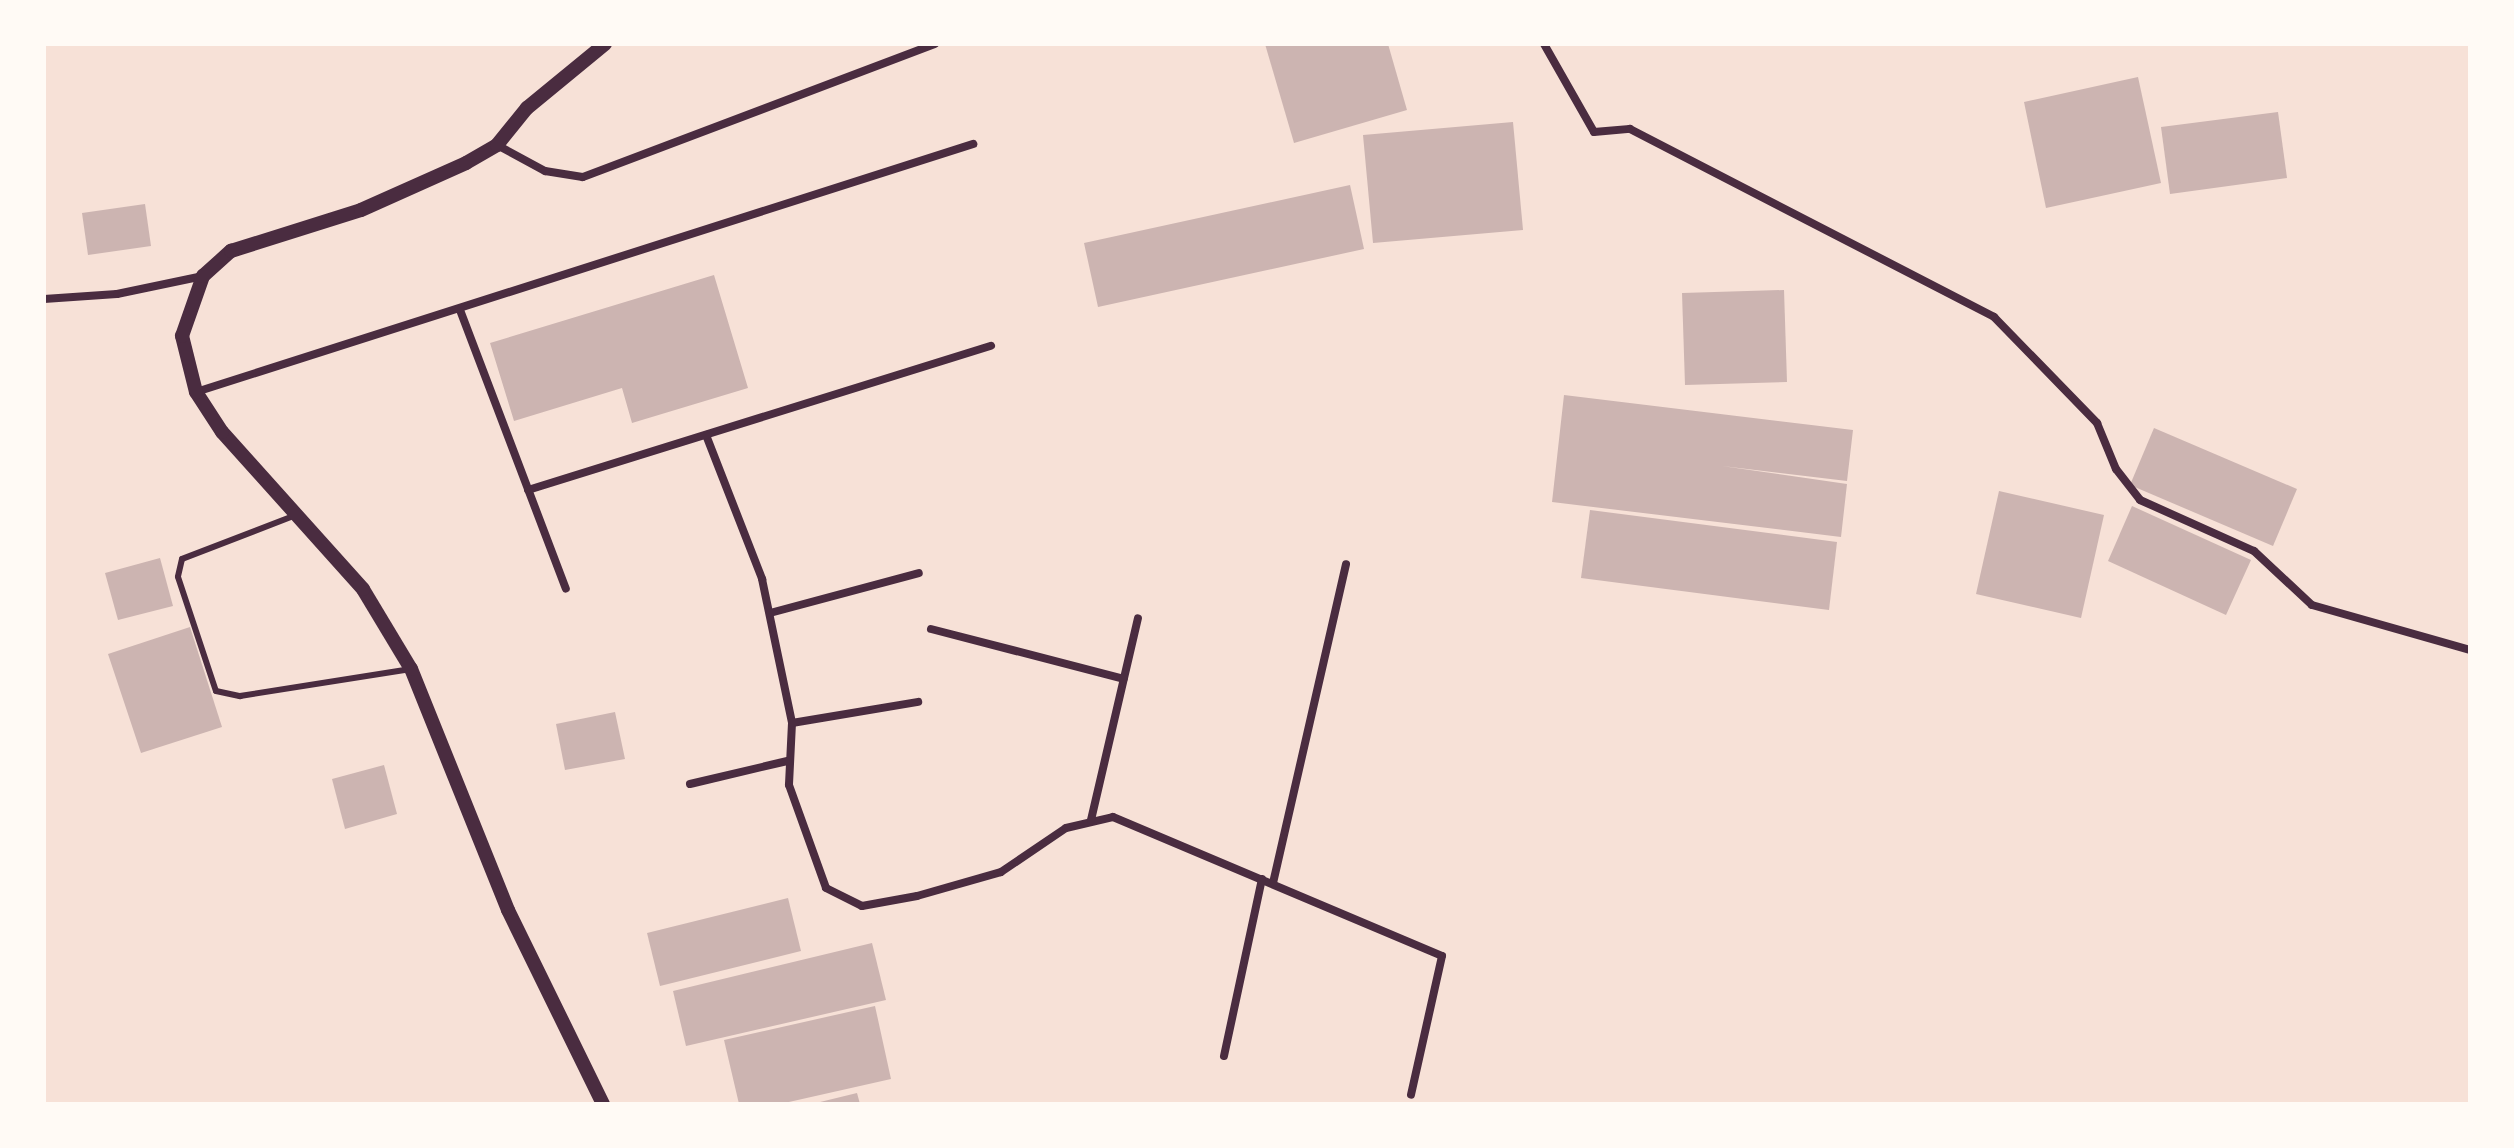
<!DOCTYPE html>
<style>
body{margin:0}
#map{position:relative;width:2514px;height:1148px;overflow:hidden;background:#f7e1d7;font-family:Ubuntu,sans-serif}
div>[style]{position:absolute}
.building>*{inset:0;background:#ccb4b1}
.service>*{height:6px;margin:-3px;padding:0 3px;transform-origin:3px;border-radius:3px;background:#4a2c40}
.minor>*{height:8px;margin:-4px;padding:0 4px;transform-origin:4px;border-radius:4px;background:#4a2c40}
.tertiary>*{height:14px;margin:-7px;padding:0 7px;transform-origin:7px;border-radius:7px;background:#4a2c40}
span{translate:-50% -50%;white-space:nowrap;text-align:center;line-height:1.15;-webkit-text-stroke:7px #fffaf5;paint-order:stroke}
.frame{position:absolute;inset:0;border:46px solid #fffaf5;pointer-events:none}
</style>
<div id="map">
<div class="building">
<div style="clip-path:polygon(1265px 44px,1388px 44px,1407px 110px,1294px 143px)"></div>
<div style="clip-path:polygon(2138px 77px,2161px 183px,2046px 208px,2024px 102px)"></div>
<div style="clip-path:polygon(2278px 112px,2287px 178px,2170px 194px,2161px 127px)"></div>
<div style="clip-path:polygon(1513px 122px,1523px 230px,1373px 243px,1363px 135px)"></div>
<div style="clip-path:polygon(1350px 185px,1364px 249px,1098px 307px,1084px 243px)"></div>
<div style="clip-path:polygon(145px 204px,151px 246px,88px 255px,82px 213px)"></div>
<div style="clip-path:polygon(714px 275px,748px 388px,632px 423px,622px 388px,514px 421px,490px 343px)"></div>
<div style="clip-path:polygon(1784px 290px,1787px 382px,1685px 385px,1682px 293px)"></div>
<div style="clip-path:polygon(1564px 395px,1853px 430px,1847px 481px,1722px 466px,1847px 484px,1841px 537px,1552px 502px)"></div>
<div style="clip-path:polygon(2154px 428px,2297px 489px,2273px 546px,2130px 485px)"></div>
<div style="clip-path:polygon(1999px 491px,2104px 515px,2081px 618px,1976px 594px)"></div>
<div style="clip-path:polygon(2132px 506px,2251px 560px,2226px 615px,2108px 561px)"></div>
<div style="clip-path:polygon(1590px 510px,1837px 542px,1829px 610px,1581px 578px)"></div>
<div style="clip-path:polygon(160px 558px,173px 606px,118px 620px,105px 573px)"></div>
<div style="clip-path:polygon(190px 627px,222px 727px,141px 753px,108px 654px)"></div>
<div style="clip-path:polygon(615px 712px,625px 759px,565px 770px,556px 724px)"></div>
<div style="clip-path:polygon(384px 765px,397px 814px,345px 829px,332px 779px)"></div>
<div style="clip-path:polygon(788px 898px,801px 951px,660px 986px,647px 933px)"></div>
<div style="clip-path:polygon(872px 943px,886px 1000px,686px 1046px,673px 991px)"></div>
<div style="clip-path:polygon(875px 1006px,891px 1079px,780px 1104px,739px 1104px,724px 1040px)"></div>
<div style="clip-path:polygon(857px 1093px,860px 1104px,816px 1104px,816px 1103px)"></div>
</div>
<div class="service">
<div style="left:296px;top:515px;width:122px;rotate:158.9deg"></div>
<div style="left:182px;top:559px;width:18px;rotate:103deg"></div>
<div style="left:178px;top:577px;width:120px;rotate:71.6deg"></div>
<div style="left:216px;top:691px;width:25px;rotate:12deg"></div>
<div style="left:240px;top:696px;width:173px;rotate:-9deg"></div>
</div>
<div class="minor">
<div style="left:1544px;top:44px;width:101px;rotate:60.4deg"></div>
<div style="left:1594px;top:132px;width:36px;rotate:-5deg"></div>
<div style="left:1630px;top:129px;width:410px;rotate:27.3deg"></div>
<div style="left:1994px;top:317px;width:148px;rotate:45.8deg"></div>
<div style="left:2097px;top:423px;width:50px;rotate:67.6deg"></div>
<div style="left:2116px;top:469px;width:39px;rotate:52deg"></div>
<div style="left:2140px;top:500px;width:125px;rotate:24.1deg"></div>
<div style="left:2254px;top:551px;width:79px;rotate:43deg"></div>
<div style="left:2312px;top:605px;width:164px;rotate:15.9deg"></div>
<div style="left:497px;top:145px;width:55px;rotate:28.4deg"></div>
<div style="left:545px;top:171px;width:38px;rotate:9deg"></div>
<div style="left:583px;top:177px;width:376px;rotate:-20.7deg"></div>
<div style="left:44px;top:299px;width:73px;rotate:-3.9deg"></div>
<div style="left:117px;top:294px;width:88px;rotate:-11.8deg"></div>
<div style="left:460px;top:310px;width:298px;rotate:69.2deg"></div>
<div style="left:196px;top:392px;width:816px;rotate:-17.7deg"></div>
<div style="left:706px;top:435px;width:155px;rotate:68.7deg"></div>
<div style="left:762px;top:579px;width:147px;rotate:78.2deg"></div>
<div style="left:792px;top:723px;width:62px;rotate:92.8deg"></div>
<div style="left:789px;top:785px;width:109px;rotate:70.2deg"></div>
<div style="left:826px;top:888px;width:40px;rotate:26.6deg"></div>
<div style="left:862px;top:906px;width:56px;rotate:-10.3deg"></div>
<div style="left:917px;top:896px;width:87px;rotate:-15.9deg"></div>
<div style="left:1001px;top:872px;width:78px;rotate:-34.1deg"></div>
<div style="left:1066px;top:828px;width:48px;rotate:-13.2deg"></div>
<div style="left:1113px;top:817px;width:357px;rotate:22.9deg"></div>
<div style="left:1442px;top:956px;width:142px;rotate:102.6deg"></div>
<div style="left:528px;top:490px;width:485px;rotate:-17.3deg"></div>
<div style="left:770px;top:613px;width:154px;rotate:-15deg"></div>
<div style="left:931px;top:629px;width:199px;rotate:14.5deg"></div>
<div style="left:792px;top:723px;width:128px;rotate:-9.5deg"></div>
<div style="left:690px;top:784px;width:100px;rotate:-13.3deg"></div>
<div style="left:1091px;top:820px;width:207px;rotate:-76.9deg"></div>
<div style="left:1273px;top:883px;width:327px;rotate:-77.1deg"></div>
<div style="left:1224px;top:1056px;width:181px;rotate:-77.9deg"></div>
</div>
<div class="tertiary">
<div style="left:603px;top:1104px;width:216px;rotate:-116.1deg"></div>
<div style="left:508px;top:910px;width:260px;rotate:-111.9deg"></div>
<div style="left:411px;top:669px;width:93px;rotate:-121deg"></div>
<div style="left:363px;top:589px;width:211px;rotate:-131.9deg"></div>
<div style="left:222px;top:432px;width:48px;rotate:-123deg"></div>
<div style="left:196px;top:392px;width:58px;rotate:-104deg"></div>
<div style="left:182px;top:336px;width:64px;rotate:-70.7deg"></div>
<div style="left:203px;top:276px;width:38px;rotate:-42deg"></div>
<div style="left:231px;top:251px;width:136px;rotate:-17.5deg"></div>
<div style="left:361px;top:210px;width:115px;rotate:-24.1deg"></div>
<div style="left:466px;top:163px;width:36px;rotate:-30deg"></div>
<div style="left:497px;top:145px;width:48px;rotate:-51deg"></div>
<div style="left:527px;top:108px;width:101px;rotate:-39.4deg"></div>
</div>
<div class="frame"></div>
</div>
